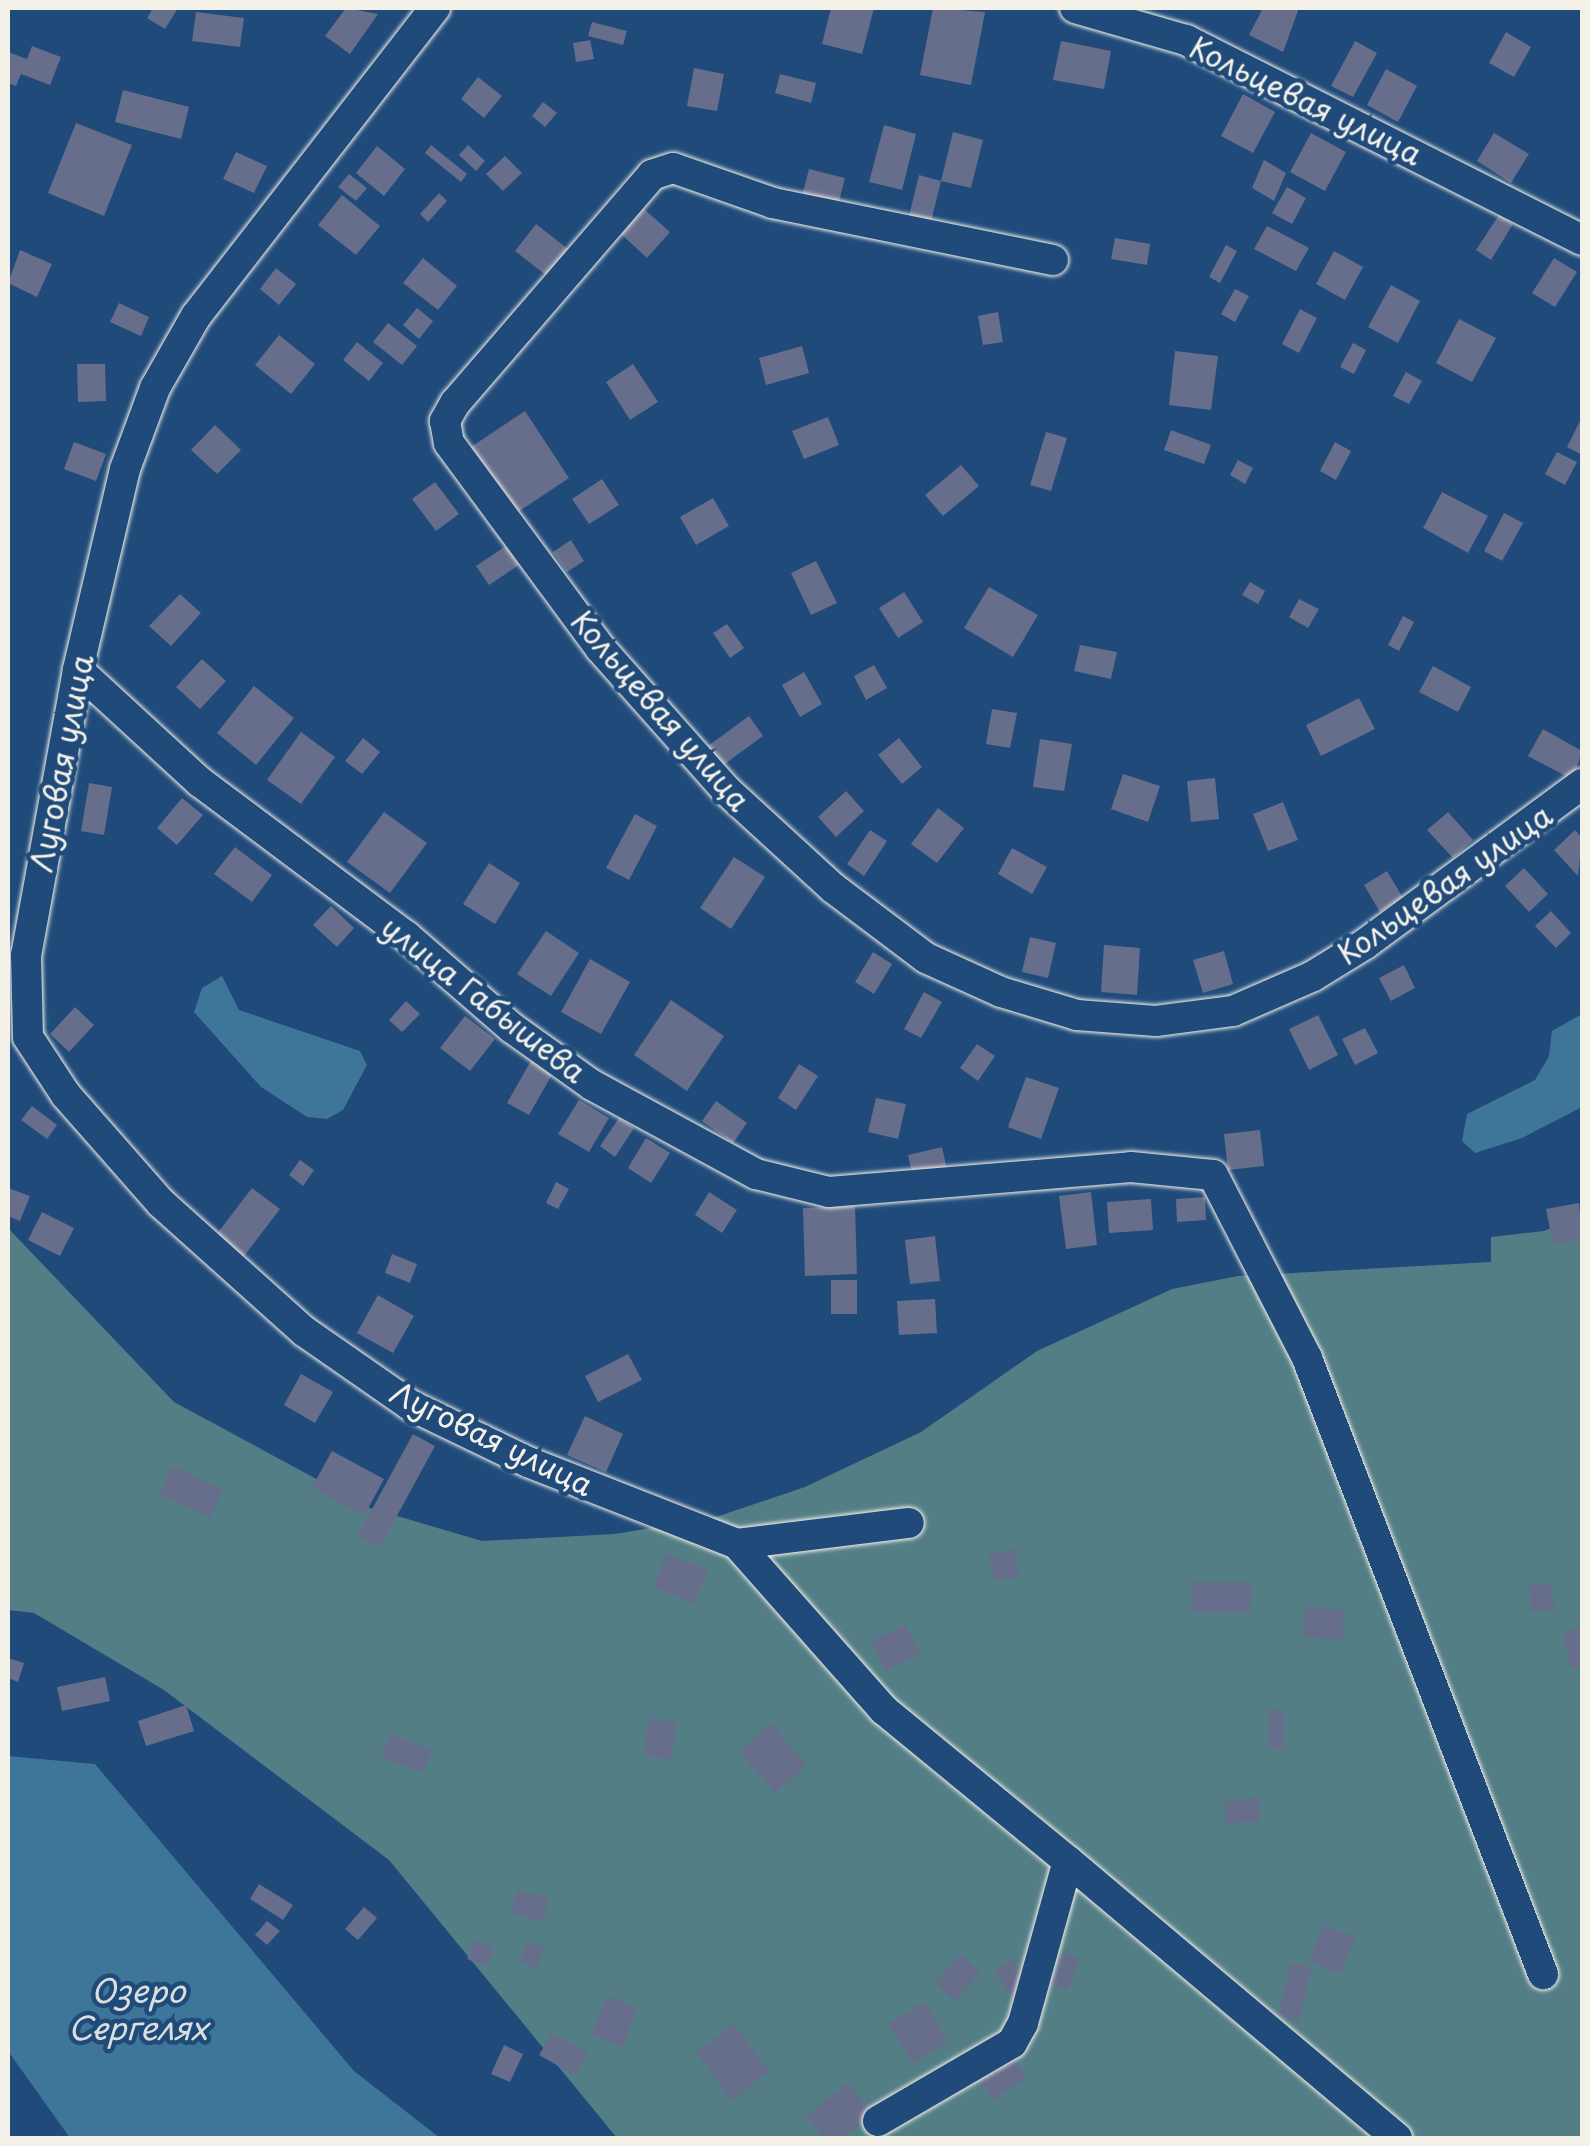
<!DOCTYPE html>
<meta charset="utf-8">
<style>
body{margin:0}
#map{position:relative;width:1590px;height:2146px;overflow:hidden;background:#1f4a7a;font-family:"Playpen Sans",sans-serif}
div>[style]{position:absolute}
.green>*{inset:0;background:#537e86}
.water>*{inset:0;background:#3e7699}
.building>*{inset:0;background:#676e8c}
.roads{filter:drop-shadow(0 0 2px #f4f1e8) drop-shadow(0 0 2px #f4f1e8)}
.minor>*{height:30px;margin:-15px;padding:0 15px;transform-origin:15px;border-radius:15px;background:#1f4a7a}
span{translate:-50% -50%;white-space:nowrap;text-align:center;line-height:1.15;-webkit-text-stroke:9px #1f4a7a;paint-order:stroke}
.street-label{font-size:30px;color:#f4f1e8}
.water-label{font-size:32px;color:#d9dfdc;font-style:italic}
.frame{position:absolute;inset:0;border:10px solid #f4f1e8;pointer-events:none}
</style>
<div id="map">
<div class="green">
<div style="clip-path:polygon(1582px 1215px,1582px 2138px,617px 2138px,389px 1860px,164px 1690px,34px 1613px,8px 1610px,8px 1228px,174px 1402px,370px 1508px,482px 1541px,615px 1534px,716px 1517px,805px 1487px,921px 1432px,1037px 1351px,1172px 1289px,1238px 1276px,1491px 1262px,1491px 1237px,1544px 1231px)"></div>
</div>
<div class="water">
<div style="clip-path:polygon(222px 976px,239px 1010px,360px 1051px,367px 1065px,343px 1110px,327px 1119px,307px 1117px,261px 1087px,194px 1012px,202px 988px)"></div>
<div style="clip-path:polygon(1582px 1014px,1582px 1107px,1522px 1138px,1475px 1153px,1462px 1141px,1467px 1114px,1535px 1080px,1549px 1056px,1552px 1031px)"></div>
<div style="clip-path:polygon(8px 1756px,95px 1764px,354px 2071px,440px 2138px,70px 2138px,8px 2051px)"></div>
</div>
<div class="building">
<div style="clip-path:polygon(153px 8px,178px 8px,165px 29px,147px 18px)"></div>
<div style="clip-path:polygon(346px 8px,378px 14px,350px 54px,325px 36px)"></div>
<div style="clip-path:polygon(831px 8px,874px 8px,862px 54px,822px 44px)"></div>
<div style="clip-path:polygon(933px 8px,985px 12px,971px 85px,920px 75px)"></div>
<div style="clip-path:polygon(1263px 8px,1299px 8px,1283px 52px,1249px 35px)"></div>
<div style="clip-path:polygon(196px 12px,244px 18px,240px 47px,192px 41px)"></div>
<div style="clip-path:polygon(592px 22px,627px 31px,623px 45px,588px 36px)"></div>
<div style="clip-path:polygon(1506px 32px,1531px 47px,1514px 77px,1489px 63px)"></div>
<div style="clip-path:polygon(590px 40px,594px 59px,576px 62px,573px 43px)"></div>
<div style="clip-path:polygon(1061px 41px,1111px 51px,1104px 89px,1053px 80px)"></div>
<div style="clip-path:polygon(1355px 41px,1377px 53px,1353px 97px,1331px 86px)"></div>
<div style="clip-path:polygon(32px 46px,61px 57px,50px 85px,21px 74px,16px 86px,8px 83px,8px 52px,27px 59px)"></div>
<div style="clip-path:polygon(694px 68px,724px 74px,717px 111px,687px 106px)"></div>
<div style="clip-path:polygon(1386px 69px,1417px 86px,1398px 122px,1367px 105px)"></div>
<div style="clip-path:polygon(780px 74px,816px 83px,811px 103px,775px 93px)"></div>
<div style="clip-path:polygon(478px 77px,502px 96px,484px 118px,461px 99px)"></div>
<div style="clip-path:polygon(123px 90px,189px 107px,181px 139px,115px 122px)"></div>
<div style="clip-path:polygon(1243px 94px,1275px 112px,1253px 153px,1221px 136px)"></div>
<div style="clip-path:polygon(543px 102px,557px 113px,545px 127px,532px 116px)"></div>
<div style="clip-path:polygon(76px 123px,132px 145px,104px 216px,48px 193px)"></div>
<div style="clip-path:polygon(884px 125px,916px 134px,902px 190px,869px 182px)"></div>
<div style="clip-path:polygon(953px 132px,983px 140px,971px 188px,941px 181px)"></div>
<div style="clip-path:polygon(1311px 133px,1346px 152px,1325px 191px,1290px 172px)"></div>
<div style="clip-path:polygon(1494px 133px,1529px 154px,1511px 183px,1477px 161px)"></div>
<div style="clip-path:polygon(431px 145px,467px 174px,461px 182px,425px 153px)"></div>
<div style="clip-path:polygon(468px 145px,485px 161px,476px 171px,459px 155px)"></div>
<div style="clip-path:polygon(377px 146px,405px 169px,384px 196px,356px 173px)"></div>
<div style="clip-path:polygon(236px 152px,267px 166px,254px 193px,223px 179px)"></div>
<div style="clip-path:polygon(505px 156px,522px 173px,503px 191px,486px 174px)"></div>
<div style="clip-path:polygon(1264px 160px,1286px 173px,1274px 201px,1252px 188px)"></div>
<div style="clip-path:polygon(809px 169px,845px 178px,836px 213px,800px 204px)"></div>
<div style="clip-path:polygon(349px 174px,367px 188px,356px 201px,338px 187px)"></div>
<div style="clip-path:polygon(919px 175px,941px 181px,929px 230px,907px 224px)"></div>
<div style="clip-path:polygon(1287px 187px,1306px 198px,1292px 224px,1272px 213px)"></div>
<div style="clip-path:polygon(439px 193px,447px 201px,428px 222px,420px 214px)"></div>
<div style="clip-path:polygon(342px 195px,380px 226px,356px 255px,318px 225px)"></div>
<div style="clip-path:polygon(644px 209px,670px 232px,647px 258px,621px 234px)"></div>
<div style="clip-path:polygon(1499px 215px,1513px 224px,1491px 260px,1476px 250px)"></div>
<div style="clip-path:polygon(536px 224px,568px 249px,547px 276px,515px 251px)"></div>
<div style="clip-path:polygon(1267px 226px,1309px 248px,1296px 271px,1254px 249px)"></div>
<div style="clip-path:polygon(1115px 238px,1150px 244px,1147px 265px,1111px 259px)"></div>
<div style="clip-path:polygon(1226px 245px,1237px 251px,1220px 283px,1209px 277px)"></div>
<div style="clip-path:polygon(20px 250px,52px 264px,37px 297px,8px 283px)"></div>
<div style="clip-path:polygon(1334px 251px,1363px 267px,1345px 300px,1316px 284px)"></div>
<div style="clip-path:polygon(423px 258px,457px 286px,438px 310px,403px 283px)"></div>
<div style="clip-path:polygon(1554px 258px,1577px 272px,1555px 307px,1532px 293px)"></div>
<div style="clip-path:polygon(276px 268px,296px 284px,279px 305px,260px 289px)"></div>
<div style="clip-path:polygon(1391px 285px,1420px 301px,1398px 343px,1368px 327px)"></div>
<div style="clip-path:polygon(1235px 289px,1249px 296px,1235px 322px,1221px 314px)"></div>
<div style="clip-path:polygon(119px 303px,149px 317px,141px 336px,110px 322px)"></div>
<div style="clip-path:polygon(417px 308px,433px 321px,419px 339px,403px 325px)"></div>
<div style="clip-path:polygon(1300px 309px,1317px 318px,1299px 353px,1282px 344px)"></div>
<div style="clip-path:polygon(998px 312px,1003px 342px,983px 345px,978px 316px)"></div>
<div style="clip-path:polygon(1459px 319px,1496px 338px,1472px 382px,1436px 363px)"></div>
<div style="clip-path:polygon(388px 323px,417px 346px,402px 365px,373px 342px)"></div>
<div style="clip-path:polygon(279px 335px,315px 364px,291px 394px,255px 365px)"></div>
<div style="clip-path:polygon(357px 342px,383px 363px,369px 381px,343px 360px)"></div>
<div style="clip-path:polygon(1353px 343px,1366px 350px,1354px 374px,1340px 367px)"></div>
<div style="clip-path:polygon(802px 346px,809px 373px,766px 385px,759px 358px)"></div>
<div style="clip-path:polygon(1175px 351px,1218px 356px,1211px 410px,1169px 405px)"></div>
<div style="clip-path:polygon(77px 364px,105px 364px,106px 401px,78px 402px)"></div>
<div style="clip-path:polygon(633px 364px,658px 402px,630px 420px,606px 382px)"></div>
<div style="clip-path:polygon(1406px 372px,1422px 381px,1409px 404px,1393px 396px)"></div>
<div style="clip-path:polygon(525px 411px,569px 478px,515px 514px,471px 447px)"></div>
<div style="clip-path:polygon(828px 417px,839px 445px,804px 459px,792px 431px)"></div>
<div style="clip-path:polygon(1582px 417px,1582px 455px,1567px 447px)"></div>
<div style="clip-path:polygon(215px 425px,241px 450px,217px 474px,191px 450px)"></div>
<div style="clip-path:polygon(1171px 430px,1211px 445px,1204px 464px,1164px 450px)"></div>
<div style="clip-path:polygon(1046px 432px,1067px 438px,1051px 491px,1030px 485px)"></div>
<div style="clip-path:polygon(74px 442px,106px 454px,96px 481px,64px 469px)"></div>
<div style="clip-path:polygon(1335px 442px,1351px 451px,1336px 480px,1320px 471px)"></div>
<div style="clip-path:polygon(1557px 452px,1577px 462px,1565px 485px,1545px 474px)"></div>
<div style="clip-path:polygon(1238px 460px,1253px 468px,1245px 484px,1230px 475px)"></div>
<div style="clip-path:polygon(961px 465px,979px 486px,943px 516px,925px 495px)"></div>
<div style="clip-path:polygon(602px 479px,619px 505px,589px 524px,572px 499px)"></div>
<div style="clip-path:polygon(435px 482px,459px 514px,436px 531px,412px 499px)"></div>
<div style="clip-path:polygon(1442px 492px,1488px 516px,1468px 553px,1423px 528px)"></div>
<div style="clip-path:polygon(713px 498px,729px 526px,696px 545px,680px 517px)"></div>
<div style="clip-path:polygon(1504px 513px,1523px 523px,1502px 561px,1484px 551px)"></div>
<div style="clip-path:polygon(571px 540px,584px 561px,567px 572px,553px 552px)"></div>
<div style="clip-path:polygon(506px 546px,519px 565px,489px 585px,476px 566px)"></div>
<div style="clip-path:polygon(816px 561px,837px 603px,811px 615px,791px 573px)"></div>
<div style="clip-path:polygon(1250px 582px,1265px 591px,1258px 604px,1242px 595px)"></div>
<div style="clip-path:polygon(989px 587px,1038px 615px,1013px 657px,964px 628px)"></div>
<div style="clip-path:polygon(904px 592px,923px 622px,898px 638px,879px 608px)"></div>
<div style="clip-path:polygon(180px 594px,201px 613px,171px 646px,149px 626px)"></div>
<div style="clip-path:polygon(1299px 599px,1319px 609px,1308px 628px,1289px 617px)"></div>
<div style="clip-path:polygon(1403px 616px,1414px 622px,1399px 651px,1388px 645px)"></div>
<div style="clip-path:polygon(727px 624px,744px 648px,730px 658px,713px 633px)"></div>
<div style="clip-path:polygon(1080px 645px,1117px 652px,1111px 679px,1074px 671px)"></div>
<div style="clip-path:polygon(202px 659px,226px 681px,200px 709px,176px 687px)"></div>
<div style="clip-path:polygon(874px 665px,887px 688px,866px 700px,854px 676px)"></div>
<div style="clip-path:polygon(1433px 666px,1471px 687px,1458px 712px,1419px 692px)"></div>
<div style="clip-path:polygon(804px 672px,822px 704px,800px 717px,782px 685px)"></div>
<div style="clip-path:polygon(254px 686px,294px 718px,256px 765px,217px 733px)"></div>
<div style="clip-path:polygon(1359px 698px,1375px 729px,1321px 756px,1306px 725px)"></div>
<div style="clip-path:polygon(992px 709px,1017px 713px,1010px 748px,986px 744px)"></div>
<div style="clip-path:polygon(749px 716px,763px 736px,722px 766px,708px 746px)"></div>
<div style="clip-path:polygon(1543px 729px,1582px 751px,1573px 780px,1528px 756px)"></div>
<div style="clip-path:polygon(301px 732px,335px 757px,301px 804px,267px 780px)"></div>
<div style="clip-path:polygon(363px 738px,380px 752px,362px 774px,345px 761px)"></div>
<div style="clip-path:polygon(899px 738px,922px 767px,902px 784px,878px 755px)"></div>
<div style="clip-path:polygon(1040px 739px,1072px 744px,1064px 791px,1033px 787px)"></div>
<div style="clip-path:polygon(1123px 774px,1160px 786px,1148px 822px,1111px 809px)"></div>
<div style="clip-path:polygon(1215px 778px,1219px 819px,1191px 822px,1187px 781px)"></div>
<div style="clip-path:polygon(89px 783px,112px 787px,104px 835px,81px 831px)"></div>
<div style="clip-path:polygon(846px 791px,864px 811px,836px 837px,818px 817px)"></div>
<div style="clip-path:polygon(182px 798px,203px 815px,177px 845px,157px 828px)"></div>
<div style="clip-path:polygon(1283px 802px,1298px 840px,1268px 851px,1253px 814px)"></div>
<div style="clip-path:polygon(938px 808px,964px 828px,937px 863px,911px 844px)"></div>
<div style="clip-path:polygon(384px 812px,427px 843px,390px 893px,347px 862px)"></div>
<div style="clip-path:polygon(1448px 812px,1473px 840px,1453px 858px,1427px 830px)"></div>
<div style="clip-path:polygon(635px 814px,657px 826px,629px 880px,606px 868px)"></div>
<div style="clip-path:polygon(870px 830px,887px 841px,864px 876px,847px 864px)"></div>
<div style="clip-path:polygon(1575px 830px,1582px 838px,1578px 876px,1554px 850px)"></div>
<div style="clip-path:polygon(235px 847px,272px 875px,252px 902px,214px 874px)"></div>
<div style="clip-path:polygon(1012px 848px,1047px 867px,1032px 894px,998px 874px)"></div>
<div style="clip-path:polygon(734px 857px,765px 877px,731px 929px,700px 908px)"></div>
<div style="clip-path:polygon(489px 863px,520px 883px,495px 924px,463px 904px)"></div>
<div style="clip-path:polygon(1524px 868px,1548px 894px,1529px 912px,1505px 886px)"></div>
<div style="clip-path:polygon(1387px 871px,1403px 898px,1380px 912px,1364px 885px)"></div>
<div style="clip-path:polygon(331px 906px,354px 928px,337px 947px,313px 925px)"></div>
<div style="clip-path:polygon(1551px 911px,1571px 933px,1556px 948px,1535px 926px)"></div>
<div style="clip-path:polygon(546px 931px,579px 953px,551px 996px,517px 974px)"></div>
<div style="clip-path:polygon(1030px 937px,1056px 943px,1048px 978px,1022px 972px)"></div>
<div style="clip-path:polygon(1104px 945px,1140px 948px,1137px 995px,1101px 992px)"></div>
<div style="clip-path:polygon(1224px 951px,1233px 984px,1203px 993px,1193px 960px)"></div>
<div style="clip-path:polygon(873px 952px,892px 964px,874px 994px,855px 982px)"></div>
<div style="clip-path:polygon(590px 959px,630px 982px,601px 1034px,561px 1012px)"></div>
<div style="clip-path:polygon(1404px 965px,1415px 988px,1391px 1001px,1379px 978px)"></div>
<div style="clip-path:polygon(924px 992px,942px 1002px,921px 1038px,904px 1029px)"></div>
<div style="clip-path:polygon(671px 1000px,724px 1036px,687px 1091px,634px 1055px)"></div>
<div style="clip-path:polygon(406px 1001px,420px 1014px,402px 1032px,389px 1020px)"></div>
<div style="clip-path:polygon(75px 1007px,94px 1025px,69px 1052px,50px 1034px)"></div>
<div style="clip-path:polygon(1318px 1015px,1338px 1055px,1309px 1070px,1289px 1029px)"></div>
<div style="clip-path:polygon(465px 1016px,495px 1039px,470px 1071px,440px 1048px)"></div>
<div style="clip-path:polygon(1365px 1028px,1378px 1053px,1355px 1065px,1342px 1039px)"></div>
<div style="clip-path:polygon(977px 1044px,995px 1056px,978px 1081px,960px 1068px)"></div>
<div style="clip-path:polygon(532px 1059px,554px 1071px,529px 1115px,507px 1103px)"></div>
<div style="clip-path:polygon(799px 1064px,818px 1076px,796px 1110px,778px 1098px)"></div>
<div style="clip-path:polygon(1026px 1077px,1059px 1088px,1041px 1139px,1008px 1127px)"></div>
<div style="clip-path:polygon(876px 1098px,906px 1104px,898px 1139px,868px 1132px)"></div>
<div style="clip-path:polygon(579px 1100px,609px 1118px,589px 1152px,558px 1134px)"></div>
<div style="clip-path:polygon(716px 1101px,747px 1123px,733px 1143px,702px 1121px)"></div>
<div style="clip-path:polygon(32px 1106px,57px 1125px,47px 1139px,21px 1120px)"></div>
<div style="clip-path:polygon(619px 1118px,634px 1128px,615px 1157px,600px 1146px)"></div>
<div style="clip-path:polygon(1260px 1130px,1264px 1166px,1228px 1170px,1224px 1134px)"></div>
<div style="clip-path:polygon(646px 1138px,670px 1153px,651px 1183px,628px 1168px)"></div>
<div style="clip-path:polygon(942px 1147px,947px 1170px,913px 1178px,908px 1155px)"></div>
<div style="clip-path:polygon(300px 1160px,314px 1170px,303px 1186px,289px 1175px)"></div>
<div style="clip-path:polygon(556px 1182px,569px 1189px,558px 1209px,546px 1203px)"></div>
<div style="clip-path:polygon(8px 1188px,30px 1196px,20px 1221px,8px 1216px)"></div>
<div style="clip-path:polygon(252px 1188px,280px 1209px,241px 1260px,213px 1239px)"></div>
<div style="clip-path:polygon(709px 1192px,737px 1210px,722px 1233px,695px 1215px)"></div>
<div style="clip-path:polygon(1091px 1192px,1097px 1245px,1066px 1249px,1059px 1196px)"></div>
<div style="clip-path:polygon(1205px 1197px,1206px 1220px,1177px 1222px,1176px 1199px)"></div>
<div style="clip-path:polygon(1151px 1199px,1153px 1230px,1109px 1233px,1107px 1202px)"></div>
<div style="clip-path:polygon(1579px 1203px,1582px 1239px,1553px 1245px,1546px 1209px)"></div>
<div style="clip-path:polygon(855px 1206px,857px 1274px,805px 1276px,803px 1208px)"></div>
<div style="clip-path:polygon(42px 1212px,74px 1228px,60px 1256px,28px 1240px)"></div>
<div style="clip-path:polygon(935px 1236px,940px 1281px,910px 1284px,905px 1240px)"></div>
<div style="clip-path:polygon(392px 1254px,417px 1264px,410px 1283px,385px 1273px)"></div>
<div style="clip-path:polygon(831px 1280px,857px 1280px,857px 1314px,831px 1314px)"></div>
<div style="clip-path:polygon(378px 1295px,414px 1316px,393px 1353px,357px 1333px)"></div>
<div style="clip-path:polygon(935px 1299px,937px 1333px,899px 1335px,897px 1301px)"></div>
<div style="clip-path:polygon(628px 1354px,642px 1380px,598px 1402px,585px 1376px)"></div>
<div style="clip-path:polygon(301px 1374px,333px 1392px,315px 1423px,284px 1405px)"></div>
<div style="clip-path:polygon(585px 1416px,623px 1434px,606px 1472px,567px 1455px)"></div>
<div style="clip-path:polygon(413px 1434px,435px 1446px,380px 1547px,358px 1535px)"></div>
<div style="clip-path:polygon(332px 1451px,384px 1479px,364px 1516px,312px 1487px)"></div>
<div style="clip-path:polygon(172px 1466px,223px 1489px,210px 1518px,159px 1495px)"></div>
<div style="clip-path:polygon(1014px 1549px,1020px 1576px,995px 1582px,989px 1554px)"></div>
<div style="clip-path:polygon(667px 1553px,708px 1570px,694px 1604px,653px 1587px)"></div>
<div style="clip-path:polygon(1191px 1582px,1251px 1582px,1251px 1612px,1191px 1612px)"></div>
<div style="clip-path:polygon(1552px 1583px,1554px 1610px,1531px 1612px,1529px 1585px)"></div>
<div style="clip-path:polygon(1305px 1607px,1344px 1610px,1342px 1640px,1303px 1637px)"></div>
<div style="clip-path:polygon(905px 1625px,920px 1654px,886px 1671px,871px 1641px)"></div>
<div style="clip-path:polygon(1582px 1627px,1582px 1666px,1571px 1669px,1562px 1632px)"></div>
<div style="clip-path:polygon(8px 1658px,24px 1663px,18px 1682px,8px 1678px)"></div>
<div style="clip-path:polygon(105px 1677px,110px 1701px,62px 1711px,57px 1687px)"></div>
<div style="clip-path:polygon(186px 1705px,194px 1731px,146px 1746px,138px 1721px)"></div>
<div style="clip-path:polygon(1269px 1710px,1285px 1710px,1284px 1748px,1268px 1748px)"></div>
<div style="clip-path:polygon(649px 1718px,677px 1723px,671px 1760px,643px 1755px)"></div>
<div style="clip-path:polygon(771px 1724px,807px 1765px,775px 1793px,739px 1752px)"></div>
<div style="clip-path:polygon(390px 1734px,432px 1750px,423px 1773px,381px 1757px)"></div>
<div style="clip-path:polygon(1260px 1798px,1261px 1821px,1226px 1823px,1225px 1800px)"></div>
<div style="clip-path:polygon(259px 1884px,293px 1905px,283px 1920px,250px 1899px)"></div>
<div style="clip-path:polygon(516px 1890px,548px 1897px,543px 1921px,511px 1914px)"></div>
<div style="clip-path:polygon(364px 1907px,377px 1918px,358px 1940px,345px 1929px)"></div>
<div style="clip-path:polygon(267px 1921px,280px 1931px,267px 1945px,255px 1935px)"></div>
<div style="clip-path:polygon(1323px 1925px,1355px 1937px,1341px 1974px,1309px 1962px)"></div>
<div style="clip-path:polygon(474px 1940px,494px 1948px,487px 1966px,467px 1959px)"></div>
<div style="clip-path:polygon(526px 1941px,544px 1947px,537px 1968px,520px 1962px)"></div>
<div style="clip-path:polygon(1061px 1952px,1079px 1958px,1068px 1990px,1051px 1985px)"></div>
<div style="clip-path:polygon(961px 1954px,980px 1972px,955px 2001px,935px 1983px)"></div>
<div style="clip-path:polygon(1011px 1959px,1031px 1986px,1013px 1999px,994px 1971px)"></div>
<div style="clip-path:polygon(1291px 1962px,1312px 1967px,1299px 2021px,1278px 2016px)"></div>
<div style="clip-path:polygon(606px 1996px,637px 2008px,623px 2047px,592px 2035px)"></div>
<div style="clip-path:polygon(924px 2001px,948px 2041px,913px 2063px,888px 2024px)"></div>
<div style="clip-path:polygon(734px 2024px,769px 2071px,732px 2100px,696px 2053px)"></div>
<div style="clip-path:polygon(552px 2033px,589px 2053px,576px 2076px,539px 2055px)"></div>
<div style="clip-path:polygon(504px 2045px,523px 2054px,510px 2082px,491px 2074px)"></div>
<div style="clip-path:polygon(1014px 2059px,1027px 2077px,993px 2100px,980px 2082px)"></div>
<div style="clip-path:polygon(847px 2083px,873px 2114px,844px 2138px,824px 2138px,806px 2117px)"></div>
</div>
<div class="roads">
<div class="minor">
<div style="left:435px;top:8px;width:390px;rotate:127.8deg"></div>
<div style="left:196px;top:316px;width:83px;rotate:119.7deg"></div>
<div style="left:155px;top:388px;width:86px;rotate:110.3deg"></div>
<div style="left:125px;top:469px;width:206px;rotate:103.2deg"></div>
<div style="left:78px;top:670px;width:290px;rotate:100.3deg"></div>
<div style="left:26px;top:955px;width:82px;rotate:88.6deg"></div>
<div style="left:28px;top:1037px;width:69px;rotate:56.8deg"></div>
<div style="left:66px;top:1095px;width:144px;rotate:48.7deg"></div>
<div style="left:161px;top:1203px;width:193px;rotate:41.9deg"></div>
<div style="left:305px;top:1332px;width:128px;rotate:34.8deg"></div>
<div style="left:410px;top:1405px;width:131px;rotate:25.8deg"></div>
<div style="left:528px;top:1462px;width:225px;rotate:21.4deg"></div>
<div style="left:737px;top:1544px;width:173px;rotate:-7deg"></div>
<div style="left:1075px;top:8px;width:116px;rotate:16.1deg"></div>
<div style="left:1186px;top:40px;width:444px;rotate:26.8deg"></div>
<div style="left:1053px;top:260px;width:286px;rotate:-168.5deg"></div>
<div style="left:773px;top:203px;width:106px;rotate:-160.7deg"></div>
<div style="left:673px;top:168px;width:22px;rotate:162deg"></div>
<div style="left:652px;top:175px;width:301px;rotate:130.8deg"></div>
<div style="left:455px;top:403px;width:21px;rotate:119deg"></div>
<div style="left:445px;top:421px;width:22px;rotate:80deg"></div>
<div style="left:449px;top:443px;width:255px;rotate:53.6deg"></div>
<div style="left:600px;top:648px;width:188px;rotate:48.4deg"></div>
<div style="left:725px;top:789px;width:147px;rotate:42.5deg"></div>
<div style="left:833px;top:888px;width:116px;rotate:37deg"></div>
<div style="left:926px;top:958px;width:82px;rotate:24.4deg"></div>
<div style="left:1001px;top:992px;width:79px;rotate:16.8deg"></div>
<div style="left:1077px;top:1015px;width:79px;rotate:4.3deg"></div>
<div style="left:1156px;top:1021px;width:78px;rotate:-7.4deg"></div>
<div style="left:1233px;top:1011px;width:87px;rotate:-23.6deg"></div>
<div style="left:1313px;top:976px;width:61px;rotate:-31.6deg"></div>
<div style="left:1365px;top:944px;width:270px;rotate:-36.4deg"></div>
<div style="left:78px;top:670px;width:166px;rotate:42.6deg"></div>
<div style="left:200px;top:782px;width:257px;rotate:36.8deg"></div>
<div style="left:406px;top:936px;width:140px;rotate:41deg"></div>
<div style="left:512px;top:1028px;width:98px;rotate:35.5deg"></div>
<div style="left:592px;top:1085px;width:187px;rotate:28.5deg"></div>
<div style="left:756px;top:1174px;width:75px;rotate:13.9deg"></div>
<div style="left:829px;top:1192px;width:303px;rotate:-4.7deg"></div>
<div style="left:1131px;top:1167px;width:82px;rotate:5.6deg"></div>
<div style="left:1213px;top:1175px;width:206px;rotate:62.8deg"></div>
<div style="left:1307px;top:1358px;width:660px;rotate:69.04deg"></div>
<div style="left:737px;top:1544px;width:222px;rotate:48.5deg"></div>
<div style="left:884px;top:1710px;width:238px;rotate:39.4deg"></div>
<div style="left:878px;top:2121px;width:155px;rotate:-30.2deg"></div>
<div style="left:1012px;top:2043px;width:23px;rotate:-61deg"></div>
<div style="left:1023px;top:2023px;width:168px;rotate:-74.5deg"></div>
<div style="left:1068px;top:1861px;width:430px;rotate:40.1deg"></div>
</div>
</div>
<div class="street-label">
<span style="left:1306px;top:100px;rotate:26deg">Кольцевая улица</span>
<span style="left:661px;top:710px;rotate:49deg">Кольцевая улица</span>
<span style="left:61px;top:763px;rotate:-79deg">Луговая улица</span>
<span style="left:1444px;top:884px;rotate:-35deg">Кольцевая улица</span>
<span style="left:484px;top:999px;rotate:38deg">улица Габышева</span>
<span style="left:492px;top:1438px;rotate:26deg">Луговая улица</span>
</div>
<div class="water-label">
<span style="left:138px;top:2009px">Озеро<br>Сергелях</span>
</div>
<div class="frame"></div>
</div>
